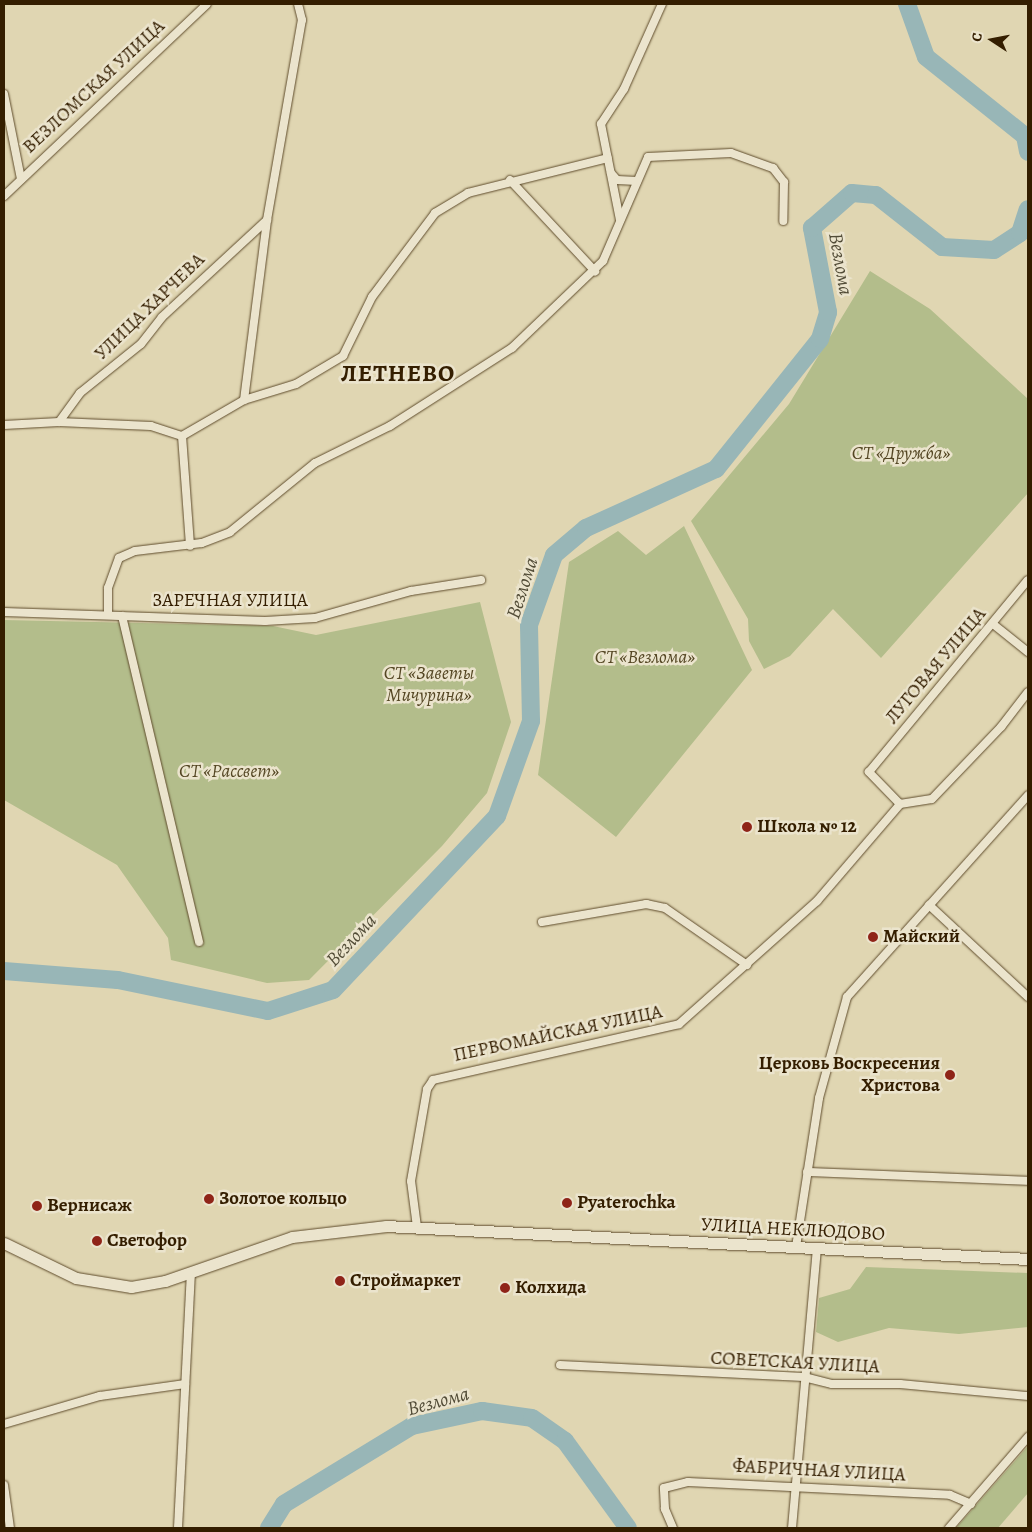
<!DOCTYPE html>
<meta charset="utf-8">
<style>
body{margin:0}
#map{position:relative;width:1032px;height:1532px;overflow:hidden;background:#e0d6b2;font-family:Alegreya,serif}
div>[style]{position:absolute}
.green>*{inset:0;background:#b3bd8b}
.river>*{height:18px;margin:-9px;padding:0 9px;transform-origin:9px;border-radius:9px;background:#98b6b7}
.roads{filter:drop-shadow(0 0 1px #5f4c2c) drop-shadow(0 0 1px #5f4c2c)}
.minor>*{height:8px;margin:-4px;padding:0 4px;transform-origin:4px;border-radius:4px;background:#ebe4cd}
.secondary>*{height:11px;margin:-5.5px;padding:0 5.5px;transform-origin:5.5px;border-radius:5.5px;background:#ebe4cd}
.dots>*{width:14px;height:14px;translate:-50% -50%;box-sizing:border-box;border:2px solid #ebe4cd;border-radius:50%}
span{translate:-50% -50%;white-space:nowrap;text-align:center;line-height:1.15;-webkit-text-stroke:5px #ebe4cd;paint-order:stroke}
.street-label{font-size:19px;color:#341e00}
.park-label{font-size:19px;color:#544623;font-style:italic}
.poi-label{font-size:19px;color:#341e00;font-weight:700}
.left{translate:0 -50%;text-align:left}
.right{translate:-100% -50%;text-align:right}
.water-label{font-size:20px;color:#524c37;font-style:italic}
.district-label{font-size:24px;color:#341e00;font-weight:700;letter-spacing:1px}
.frame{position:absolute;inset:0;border:5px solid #341e00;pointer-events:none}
.north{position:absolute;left:967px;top:15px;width:50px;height:50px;-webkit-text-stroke:4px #ebe4cd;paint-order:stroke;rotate:281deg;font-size:14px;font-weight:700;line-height:20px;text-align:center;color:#341e00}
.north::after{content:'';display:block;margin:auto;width:18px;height:22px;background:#341e00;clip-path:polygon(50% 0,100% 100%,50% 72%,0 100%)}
</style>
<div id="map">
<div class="green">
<div style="clip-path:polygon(870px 271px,930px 309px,1028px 399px,1028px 493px,881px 658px,833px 609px,790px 656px,764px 669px,749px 641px,748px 619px,691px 521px,789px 404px)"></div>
<div style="clip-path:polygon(684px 526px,752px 670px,616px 837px,538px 775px,569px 562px,618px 531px,646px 555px)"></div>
<div style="clip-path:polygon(480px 602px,511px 722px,487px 793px,442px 846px,309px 980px,267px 983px,171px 960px,168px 938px,117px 865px,4px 800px,4px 620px,273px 626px,316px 635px)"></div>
<div style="clip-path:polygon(866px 1267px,1028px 1273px,1028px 1327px,959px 1334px,889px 1328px,838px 1342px,816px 1332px,819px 1298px,850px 1289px)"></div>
<div style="clip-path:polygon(1028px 1446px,1028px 1493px,998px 1528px,956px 1528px)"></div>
</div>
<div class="river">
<div style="left:907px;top:4px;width:56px;rotate:70.3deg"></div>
<div style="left:926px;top:57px;width:127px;rotate:38.6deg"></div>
<div style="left:1025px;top:136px;width:16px;rotate:79deg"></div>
<div style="left:4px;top:971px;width:114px;rotate:4.5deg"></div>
<div style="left:118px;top:980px;width:153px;rotate:11.7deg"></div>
<div style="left:268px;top:1011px;width:68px;rotate:-17.9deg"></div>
<div style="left:333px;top:990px;width:239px;rotate:-46.7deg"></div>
<div style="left:497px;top:816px;width:101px;rotate:-70.3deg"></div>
<div style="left:531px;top:721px;width:96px;rotate:-91.2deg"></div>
<div style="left:529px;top:625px;width:74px;rotate:-70.3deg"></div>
<div style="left:554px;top:555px;width:42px;rotate:-40.2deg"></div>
<div style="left:586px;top:528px;width:143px;rotate:-24.4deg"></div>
<div style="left:716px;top:469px;width:166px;rotate:-51.3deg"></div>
<div style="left:820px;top:339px;width:28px;rotate:-73deg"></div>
<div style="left:828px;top:312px;width:86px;rotate:-100.8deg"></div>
<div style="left:812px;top:228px;width:53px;rotate:-41.2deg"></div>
<div style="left:852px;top:193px;width:24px;rotate:5deg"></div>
<div style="left:876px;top:195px;width:84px;rotate:38.2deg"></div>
<div style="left:942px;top:247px;width:52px;rotate:3.3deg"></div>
<div style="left:994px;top:250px;width:31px;rotate:-33deg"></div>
<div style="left:1020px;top:233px;width:25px;rotate:-72deg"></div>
<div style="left:269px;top:1528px;width:28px;rotate:-58deg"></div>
<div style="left:284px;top:1504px;width:150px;rotate:-31.4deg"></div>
<div style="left:412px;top:1426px;width:72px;rotate:-12.1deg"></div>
<div style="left:482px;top:1411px;width:50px;rotate:8deg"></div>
<div style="left:532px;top:1418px;width:40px;rotate:34.9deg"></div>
<div style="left:565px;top:1441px;width:107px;rotate:54.1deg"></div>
</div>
<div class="roads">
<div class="minor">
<div style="left:4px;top:94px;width:87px;rotate:78.7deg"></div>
<div style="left:611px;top:173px;width:9px;rotate:49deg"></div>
<div style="left:617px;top:180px;width:20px;rotate:3deg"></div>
<div style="left:510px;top:180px;width:125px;rotate:47deg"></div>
<div style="left:4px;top:196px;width:279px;rotate:-43.4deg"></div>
<div style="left:620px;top:220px;width:98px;rotate:-101.2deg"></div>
<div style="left:601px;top:124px;width:42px;rotate:-56.7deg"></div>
<div style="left:624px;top:89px;width:93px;rotate:-65.9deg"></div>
<div style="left:244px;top:400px;width:181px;rotate:-82.7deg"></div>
<div style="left:267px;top:220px;width:203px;rotate:-80.1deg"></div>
<div style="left:302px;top:20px;width:16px;rotate:-104deg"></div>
<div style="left:59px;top:422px;width:36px;rotate:-54deg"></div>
<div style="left:80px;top:393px;width:78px;rotate:-38.8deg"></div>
<div style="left:141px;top:344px;width:34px;rotate:-52deg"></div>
<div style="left:162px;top:317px;width:143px;rotate:-42.7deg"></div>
<div style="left:4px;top:425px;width:55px;rotate:-3.1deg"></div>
<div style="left:59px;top:422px;width:92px;rotate:2.5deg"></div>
<div style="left:151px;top:426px;width:33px;rotate:18deg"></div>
<div style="left:182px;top:436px;width:110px;rotate:85.8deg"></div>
<div style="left:182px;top:436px;width:72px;rotate:-30.1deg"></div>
<div style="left:244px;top:400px;width:54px;rotate:-17.1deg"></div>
<div style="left:296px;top:384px;width:55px;rotate:-30.8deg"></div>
<div style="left:343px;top:356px;width:66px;rotate:-63.8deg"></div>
<div style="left:372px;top:297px;width:105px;rotate:-53.1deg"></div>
<div style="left:435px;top:213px;width:39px;rotate:-31deg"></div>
<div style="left:468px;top:193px;width:144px;rotate:-14deg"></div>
<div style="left:4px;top:612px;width:261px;rotate:2deg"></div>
<div style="left:265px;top:621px;width:50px;rotate:-3.4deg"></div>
<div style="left:315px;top:618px;width:100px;rotate:-15.7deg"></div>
<div style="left:411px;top:591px;width:71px;rotate:-8.9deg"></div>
<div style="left:108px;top:615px;width:27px;rotate:-90deg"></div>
<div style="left:108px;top:588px;width:32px;rotate:-70deg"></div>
<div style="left:119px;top:558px;width:17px;rotate:-24deg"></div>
<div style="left:135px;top:551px;width:67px;rotate:-6.8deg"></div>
<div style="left:202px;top:543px;width:30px;rotate:-21deg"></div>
<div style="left:230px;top:532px;width:109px;rotate:-39.1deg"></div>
<div style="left:315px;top:463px;width:84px;rotate:-26.3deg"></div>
<div style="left:390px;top:426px;width:145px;rotate:-32.6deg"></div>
<div style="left:512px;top:348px;width:126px;rotate:-43.7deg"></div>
<div style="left:603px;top:261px;width:113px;rotate:-66.6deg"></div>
<div style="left:648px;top:157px;width:83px;rotate:-2.8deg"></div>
<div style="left:731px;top:153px;width:45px;rotate:19.7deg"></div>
<div style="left:773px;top:168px;width:18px;rotate:52deg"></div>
<div style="left:784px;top:182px;width:39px;rotate:91deg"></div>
<div style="left:122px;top:616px;width:335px;rotate:76.7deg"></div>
<div style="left:993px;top:624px;width:45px;rotate:38.7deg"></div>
<div style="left:900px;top:804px;width:45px;rotate:-134.1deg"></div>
<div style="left:869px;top:772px;width:249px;rotate:-50.4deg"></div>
<div style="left:900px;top:804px;width:32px;rotate:-9deg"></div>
<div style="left:932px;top:799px;width:100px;rotate:-46.2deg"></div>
<div style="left:1001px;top:727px;width:44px;rotate:-52.4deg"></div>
<div style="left:929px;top:905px;width:135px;rotate:42.9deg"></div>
<div style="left:542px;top:922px;width:106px;rotate:-9.8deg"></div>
<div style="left:646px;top:904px;width:19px;rotate:12deg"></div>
<div style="left:665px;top:908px;width:100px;rotate:34.8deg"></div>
<div style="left:807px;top:1172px;width:221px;rotate:2.3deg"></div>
<div style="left:417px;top:1227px;width:46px;rotate:-97.4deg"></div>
<div style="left:411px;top:1181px;width:93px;rotate:-80.1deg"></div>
<div style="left:427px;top:1089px;width:11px;rotate:-56deg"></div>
<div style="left:433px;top:1080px;width:252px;rotate:-12.8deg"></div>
<div style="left:679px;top:1024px;width:185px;rotate:-41.7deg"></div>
<div style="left:817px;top:901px;width:128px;rotate:-49.4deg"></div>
<div style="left:796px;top:1247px;width:151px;rotate:-81.2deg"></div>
<div style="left:819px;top:1098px;width:105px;rotate:-74.5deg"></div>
<div style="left:847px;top:997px;width:271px;rotate:-48.1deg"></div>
<div style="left:560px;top:1365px;width:244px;rotate:2.8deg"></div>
<div style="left:804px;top:1377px;width:29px;rotate:14deg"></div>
<div style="left:832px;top:1384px;width:68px"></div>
<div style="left:900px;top:1384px;width:129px;rotate:5.4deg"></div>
<div style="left:4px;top:1424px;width:100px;rotate:-16.3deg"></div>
<div style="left:100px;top:1396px;width:86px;rotate:-8deg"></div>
<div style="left:4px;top:1485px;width:43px;rotate:82.1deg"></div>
<div style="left:178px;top:1528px;width:255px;rotate:-87.1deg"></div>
<div style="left:673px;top:1528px;width:21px;rotate:-113deg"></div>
<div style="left:665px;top:1509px;width:21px;rotate:-93deg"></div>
<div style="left:664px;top:1488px;width:25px;rotate:-14deg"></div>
<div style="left:688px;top:1482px;width:262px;rotate:2.8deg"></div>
<div style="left:950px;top:1495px;width:23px;rotate:23deg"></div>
<div style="left:792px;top:1528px;width:280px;rotate:-84.9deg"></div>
<div style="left:949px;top:1528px;width:121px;rotate:-49deg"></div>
</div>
<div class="secondary">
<div style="left:4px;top:1243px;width:80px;rotate:25.9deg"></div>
<div style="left:76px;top:1278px;width:56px;rotate:9.3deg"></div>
<div style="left:131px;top:1287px;width:35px;rotate:-10deg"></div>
<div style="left:165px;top:1281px;width:134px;rotate:-19.1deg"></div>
<div style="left:292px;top:1237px;width:95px;rotate:-6.7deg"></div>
<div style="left:386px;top:1226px;width:643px;rotate:2.94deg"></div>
</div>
</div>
<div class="dots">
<div style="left:747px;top:827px;background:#8f2418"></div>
<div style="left:873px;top:937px;background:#8f2418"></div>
<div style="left:950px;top:1075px;background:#8f2418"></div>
<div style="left:209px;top:1199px;background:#8f2418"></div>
<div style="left:567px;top:1203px;background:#8f2418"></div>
<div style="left:37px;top:1206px;background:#8f2418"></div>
<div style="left:97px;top:1241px;background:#8f2418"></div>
<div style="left:340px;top:1281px;background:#8f2418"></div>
<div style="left:505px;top:1288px;background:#8f2418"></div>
</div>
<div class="street-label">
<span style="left:94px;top:87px;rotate:-43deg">ВЕЗЛОМСКАЯ УЛИЦА</span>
<span style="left:150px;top:307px;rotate:-44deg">УЛИЦА ХАРЧЕВА</span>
<span style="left:230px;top:601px">ЗАРЕЧНАЯ УЛИЦА</span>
<span style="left:936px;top:666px;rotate:-50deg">ЛУГОВАЯ УЛИЦА</span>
<span style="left:558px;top:1034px;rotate:-12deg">ПЕРВОМАЙСКАЯ УЛИЦА</span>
<span style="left:793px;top:1230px;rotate:3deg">УЛИЦА НЕКЛЮДОВО</span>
<span style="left:795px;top:1363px;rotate:3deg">СОВЕТСКАЯ УЛИЦА</span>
<span style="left:819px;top:1471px;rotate:3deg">ФАБРИЧНАЯ УЛИЦА</span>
</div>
<div class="park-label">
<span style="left:901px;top:454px">СТ «Дружба»</span>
<span style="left:645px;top:658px">СТ «Везлома»</span>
<span style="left:429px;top:685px">СТ «Заветы<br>Мичурина»</span>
<span style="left:229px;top:772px">СТ «Рассвет»</span>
</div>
<div class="poi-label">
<span class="left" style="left:757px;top:827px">Школа № 12</span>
<span class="left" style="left:883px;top:937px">Майский</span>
<span class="right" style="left:940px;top:1075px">Церковь Воскресения<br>Христова</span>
<span class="left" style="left:219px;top:1199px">Золотое кольцо</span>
<span class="left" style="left:577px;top:1203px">Pyaterochka</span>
<span class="left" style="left:47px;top:1206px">Вернисаж</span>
<span class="left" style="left:107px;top:1241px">Светофор</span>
<span class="left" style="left:350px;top:1281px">Строймаркет</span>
<span class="left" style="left:515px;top:1288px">Колхида</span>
</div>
<div class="water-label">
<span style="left:841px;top:264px;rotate:80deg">Везлома</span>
<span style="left:522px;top:588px;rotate:-72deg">Везлома</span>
<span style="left:351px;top:940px;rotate:-47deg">Везлома</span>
<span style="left:438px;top:1401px;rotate:-15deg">Везлома</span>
</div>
<div class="district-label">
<span style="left:398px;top:374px">ЛЕТНЕВО</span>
</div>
<div class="frame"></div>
<div class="north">С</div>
</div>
